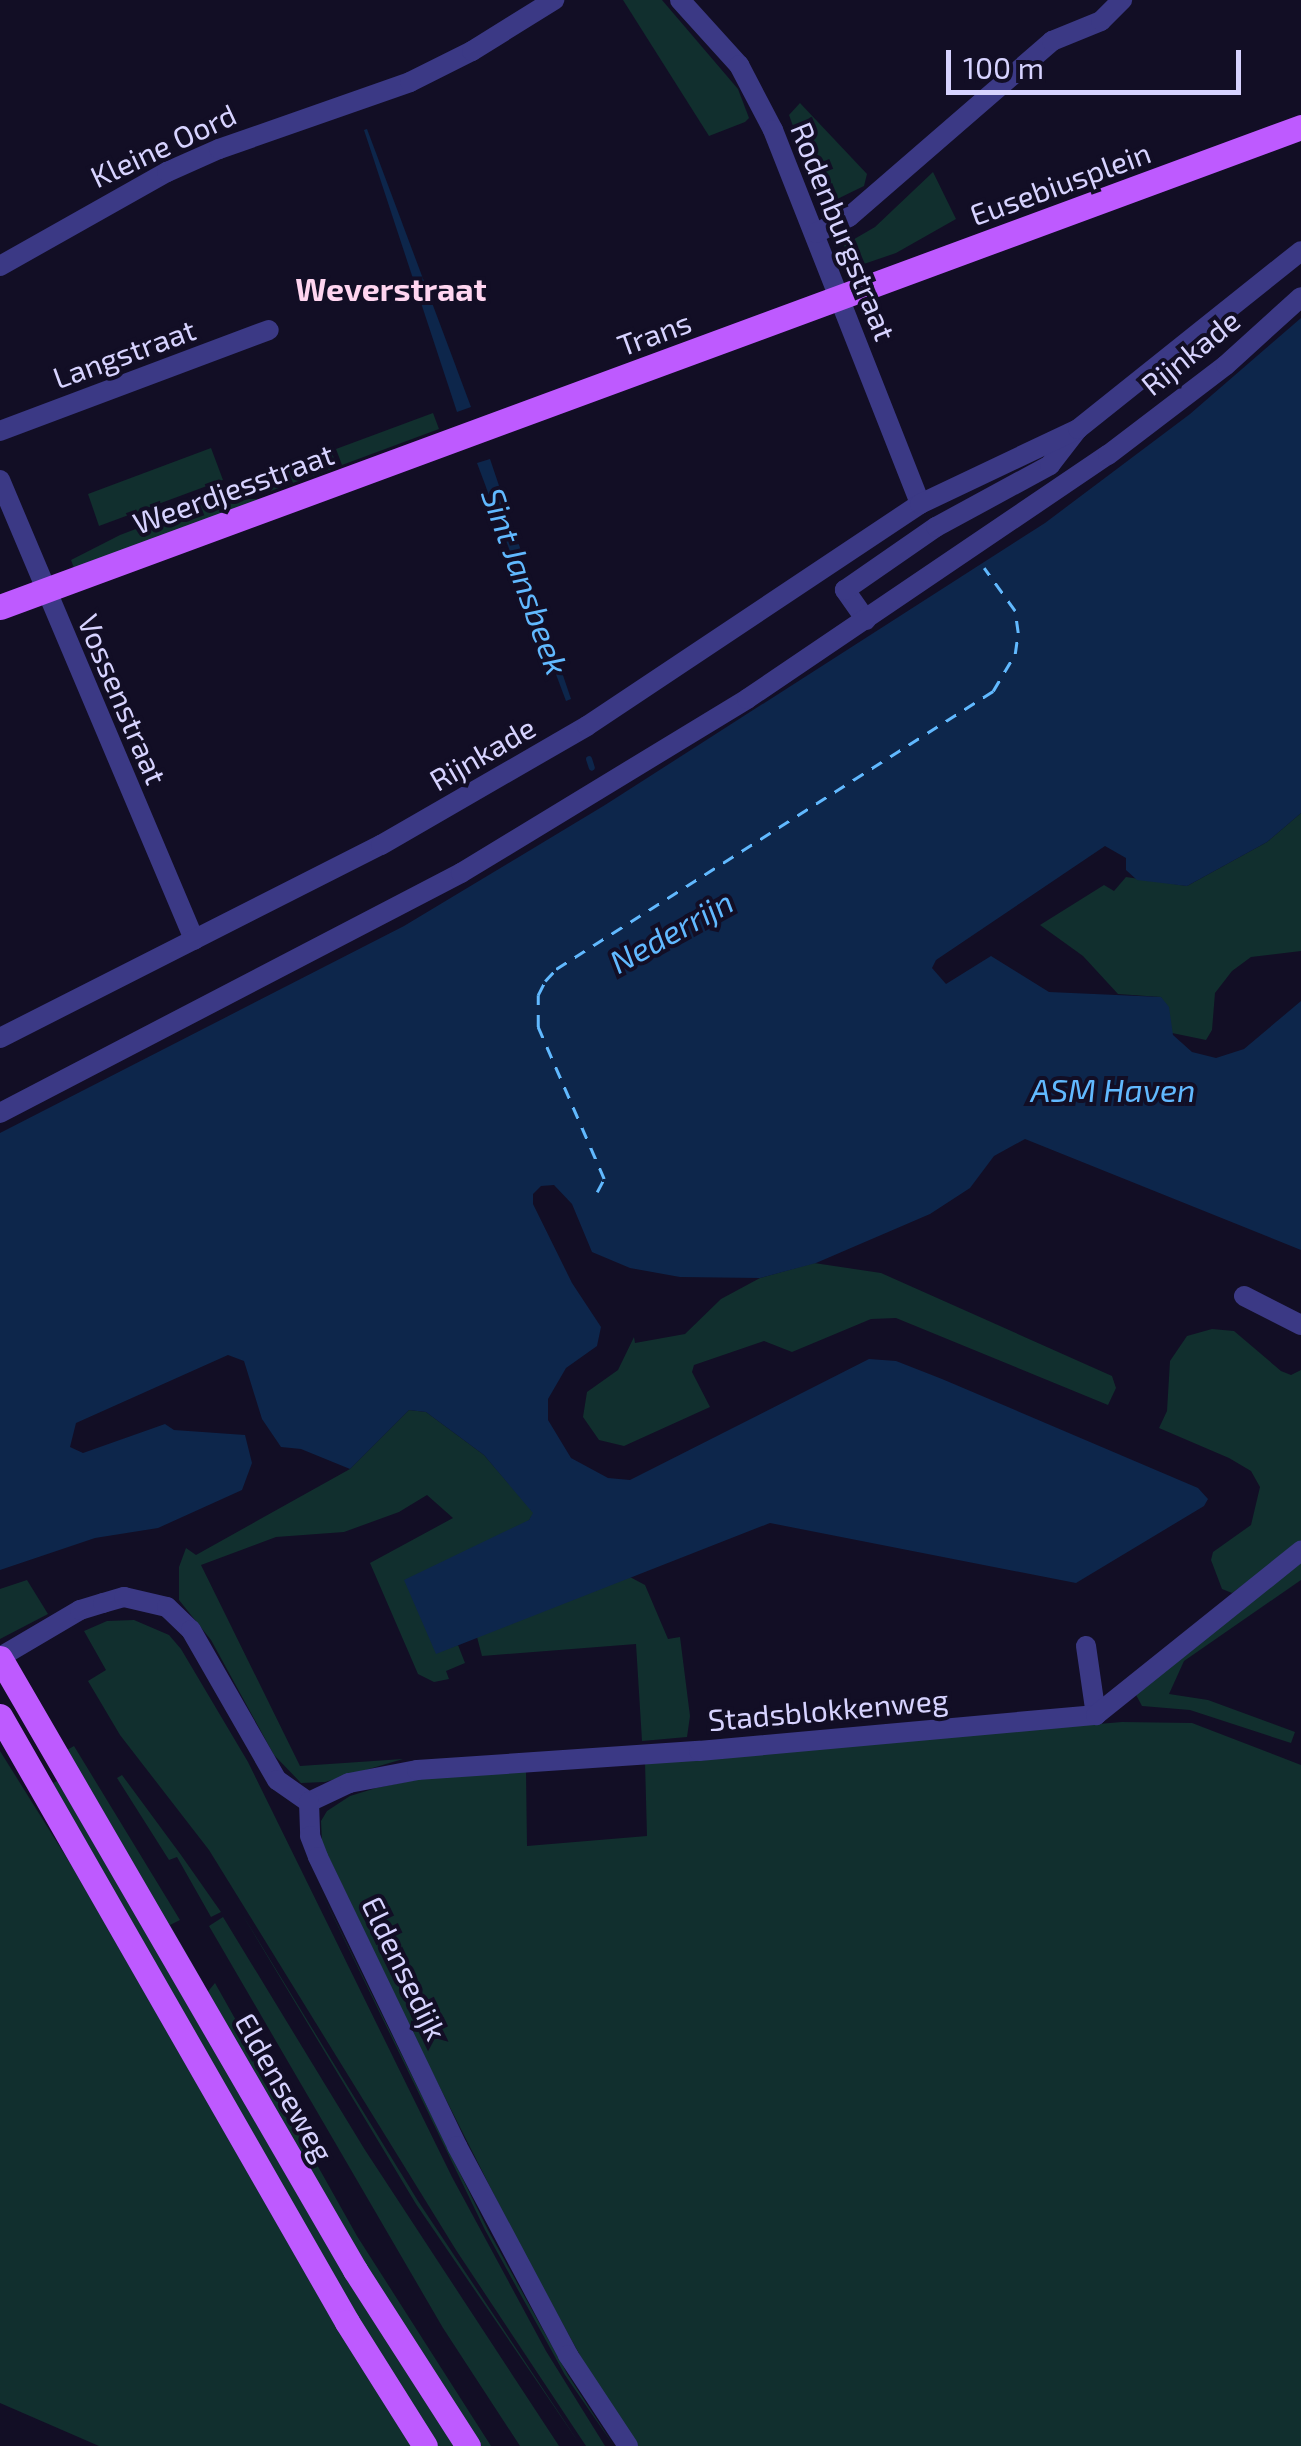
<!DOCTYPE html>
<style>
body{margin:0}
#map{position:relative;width:1301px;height:2446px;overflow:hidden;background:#120e25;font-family:"Exo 2",sans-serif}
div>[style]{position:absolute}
.green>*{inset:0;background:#112f2e}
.water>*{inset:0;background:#0d264b}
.stream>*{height:6px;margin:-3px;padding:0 3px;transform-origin:3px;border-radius:3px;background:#0d264b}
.ferry>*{height:2.5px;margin-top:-1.25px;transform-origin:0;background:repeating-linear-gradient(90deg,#61b9ff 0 12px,transparent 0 22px)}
.street>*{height:20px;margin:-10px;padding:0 10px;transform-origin:10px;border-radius:10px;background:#3b3985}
.primary>*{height:25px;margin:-12.5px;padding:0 12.5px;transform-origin:12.5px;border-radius:12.5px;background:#be5aff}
span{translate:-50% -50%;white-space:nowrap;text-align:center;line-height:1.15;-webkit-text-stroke:8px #120e25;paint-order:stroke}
.street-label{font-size:30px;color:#d7d3ff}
.neighbourhood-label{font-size:32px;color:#ffd5f0;font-weight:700}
.water-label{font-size:32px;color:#61b9ff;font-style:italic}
.scale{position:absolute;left:946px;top:50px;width:295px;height:45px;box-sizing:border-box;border:5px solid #d7d3ff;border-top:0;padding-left:12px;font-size:30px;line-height:35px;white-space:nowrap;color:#d7d3ff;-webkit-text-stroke:8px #120e25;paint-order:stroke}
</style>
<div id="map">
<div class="green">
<div style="clip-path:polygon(623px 0,662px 0,738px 89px,749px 118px,745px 122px,709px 136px)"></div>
<div style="clip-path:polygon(800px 103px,867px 174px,864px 186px,829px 203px,819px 198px,789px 115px)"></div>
<div style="clip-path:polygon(933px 172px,956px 219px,896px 253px,858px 266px,850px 264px,844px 245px,875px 227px)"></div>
<div style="clip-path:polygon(433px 413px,439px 429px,342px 465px,336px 449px)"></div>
<div style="clip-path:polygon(211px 448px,223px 480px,99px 526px,88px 494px)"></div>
<div style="clip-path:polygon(331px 450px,337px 467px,268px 492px,218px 492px)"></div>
<div style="clip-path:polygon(215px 499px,262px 499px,75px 571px,71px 560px,120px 535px)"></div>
<div style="clip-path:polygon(1301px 813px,1301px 951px,1251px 957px,1232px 971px,1215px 993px,1212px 1030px,1206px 1040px,1172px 1033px,1161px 997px,1118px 994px,1083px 956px,1040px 925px,1104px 885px,1114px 891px,1126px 877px,1187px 886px,1267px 842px)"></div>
<div style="clip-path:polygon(814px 1263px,881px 1273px,1112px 1376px,1116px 1388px,1108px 1405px,896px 1318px,871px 1319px,792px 1352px,764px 1341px,694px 1365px,692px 1372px,710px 1407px,624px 1446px,599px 1440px,583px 1417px,587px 1392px,618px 1370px,634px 1337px,635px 1343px,685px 1334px,721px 1299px,760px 1278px)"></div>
<div style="clip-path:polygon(1212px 1329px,1234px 1331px,1281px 1371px,1291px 1375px,1301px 1370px,1301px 1542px,1232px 1593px,1222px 1589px,1211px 1560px,1213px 1552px,1251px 1525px,1260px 1487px,1251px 1471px,1229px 1458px,1159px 1428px,1167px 1411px,1170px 1361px,1187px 1336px)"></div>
<div style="clip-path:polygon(409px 1410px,426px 1412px,484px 1455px,534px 1513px,436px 1653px,458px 1645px,465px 1663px,446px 1671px,449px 1679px,434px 1682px,418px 1674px,370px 1563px,453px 1518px,427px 1495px,399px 1512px,344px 1532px,276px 1537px,201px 1565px,300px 1766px,403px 1759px,325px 1782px,301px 1783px,274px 1755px,211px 1640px,179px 1600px,179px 1567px,186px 1548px,196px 1555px,350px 1469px)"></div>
<div style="clip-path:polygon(1301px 1558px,1301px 1580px,1184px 1661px,1169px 1694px,1208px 1700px,1295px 1732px,1291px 1743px,1190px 1710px,1142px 1706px,1135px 1693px)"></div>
<div style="clip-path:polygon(630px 1577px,645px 1585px,668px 1639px,680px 1637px,690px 1716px,687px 1737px,642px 1741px,636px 1644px,482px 1656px,477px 1637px)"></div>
<div style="clip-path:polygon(27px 1580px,48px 1614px,0 1639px,0 1589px)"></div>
<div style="clip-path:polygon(134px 1620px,169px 1635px,181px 1649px,248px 1762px,452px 2177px,546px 2351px,605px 2446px,586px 2446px,456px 2250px,209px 1850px,120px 1735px,88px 1681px,106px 1670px,84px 1631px,107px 1621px)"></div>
<div style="clip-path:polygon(1122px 1722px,1192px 1723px,1301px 1765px,1301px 2446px,638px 2446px,582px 2359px,518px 2242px,425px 2058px,322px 1843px,321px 1821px,327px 1811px,350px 1796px,376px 1788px,440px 1775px,526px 1771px,527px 1846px,647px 1836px,645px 1762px)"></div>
<div style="clip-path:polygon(74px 1746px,180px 1920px,170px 1925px,204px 1984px,200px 1985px,114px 1836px,116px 1833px,67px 1750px)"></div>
<div style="clip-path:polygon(0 1751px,70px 1863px,411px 2446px,99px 2446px,0 2403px)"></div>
<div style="clip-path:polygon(122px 1775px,181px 1855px,221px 1912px,211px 1917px,177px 1857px,169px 1860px,117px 1778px)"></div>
<div style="clip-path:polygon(57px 1781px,455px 2446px,436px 2446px,423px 2429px,93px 1863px,53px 1783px)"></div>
<div style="clip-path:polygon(314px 1877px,488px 2230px,568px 2375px,614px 2446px,565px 2375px,485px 2230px)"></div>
<div style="clip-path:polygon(239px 1909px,418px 2201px,581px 2446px,416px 2204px)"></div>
<div style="clip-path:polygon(223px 1917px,365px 2150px,559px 2446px,520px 2446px,443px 2328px,209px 1926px)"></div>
<div style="clip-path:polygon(215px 1983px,357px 2236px,491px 2446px,478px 2446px,321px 2193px,205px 1995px)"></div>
</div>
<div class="water">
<div style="clip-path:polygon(367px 129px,471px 407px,457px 412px,364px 130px)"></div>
<div style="clip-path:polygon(1301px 318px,1301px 813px,1267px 842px,1187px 886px,1137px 880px,1126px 870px,1126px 858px,1105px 846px,936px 960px,932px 968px,946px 984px,991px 956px,1049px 992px,1161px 997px,1169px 1007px,1173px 1035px,1192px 1052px,1216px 1058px,1244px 1049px,1301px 1001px,1301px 1250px,1025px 1139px,994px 1156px,970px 1188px,930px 1214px,816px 1263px,760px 1278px,680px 1277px,630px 1268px,592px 1252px,572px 1204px,554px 1185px,541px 1186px,533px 1194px,533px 1204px,572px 1283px,601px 1327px,597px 1346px,566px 1368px,548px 1399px,548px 1420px,571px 1458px,608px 1478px,630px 1480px,869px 1359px,896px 1361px,942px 1379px,1198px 1488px,1208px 1499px,1204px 1506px,1076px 1583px,770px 1523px,436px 1654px,404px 1580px,529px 1520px,533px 1513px,484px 1455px,426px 1412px,409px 1410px,350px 1469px,301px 1449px,281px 1447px,262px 1419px,244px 1361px,228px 1355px,76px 1423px,70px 1447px,83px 1453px,165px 1424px,174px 1430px,245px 1435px,252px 1463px,242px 1490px,158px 1528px,95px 1538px,0 1570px,0 1133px,404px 926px,605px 805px,1045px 523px,1190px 414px)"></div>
<div style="clip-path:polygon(490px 459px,571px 699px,566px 701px,477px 463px)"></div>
</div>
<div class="stream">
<div style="left:589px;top:759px;width:9px;rotate:72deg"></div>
</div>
<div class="ferry">
<div style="left:597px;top:1192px;width:15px;rotate:-62deg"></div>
<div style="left:604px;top:1179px;width:166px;rotate:-113.5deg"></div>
<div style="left:538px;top:1027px;width:32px;rotate:-90deg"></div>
<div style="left:538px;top:995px;width:16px;rotate:-63deg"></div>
<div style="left:545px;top:981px;width:16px;rotate:-47deg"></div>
<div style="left:556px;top:969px;width:518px;rotate:-32.46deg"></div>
<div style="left:993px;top:691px;width:43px;rotate:-59.3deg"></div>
<div style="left:1015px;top:654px;width:21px;rotate:-82deg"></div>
<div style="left:1018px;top:633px;width:22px;rotate:-98deg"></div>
<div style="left:1015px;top:611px;width:53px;rotate:-125.8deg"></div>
</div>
<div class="street">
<div style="left:680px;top:0;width:88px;rotate:47.8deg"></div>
<div style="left:739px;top:65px;width:73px;rotate:62.4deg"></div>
<div style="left:773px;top:130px;width:402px;rotate:68.5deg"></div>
<div style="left:816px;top:233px;width:37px;rotate:-26deg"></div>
<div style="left:849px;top:217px;width:269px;rotate:-40.9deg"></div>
<div style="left:1052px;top:41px;width:53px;rotate:-22.2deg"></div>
<div style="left:1101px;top:21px;width:30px;rotate:-45deg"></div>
<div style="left:0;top:266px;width:192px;rotate:-29.4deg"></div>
<div style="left:167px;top:172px;width:57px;rotate:-23.9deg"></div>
<div style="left:219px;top:149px;width:202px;rotate:-19.3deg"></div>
<div style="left:410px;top:82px;width:69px;rotate:-26.6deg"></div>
<div style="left:472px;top:51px;width:97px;rotate:-31.9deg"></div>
<div style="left:0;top:431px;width:287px;rotate:-20.6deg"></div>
<div style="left:0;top:480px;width:499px;rotate:67.1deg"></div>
<div style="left:866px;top:620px;width:37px;rotate:-125deg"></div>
<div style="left:845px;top:590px;width:111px;rotate:-34.7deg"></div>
<div style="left:936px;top:527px;width:130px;rotate:-28.5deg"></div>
<div style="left:1050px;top:465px;width:44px;rotate:-52.4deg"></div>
<div style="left:0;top:1038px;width:427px;rotate:-26.9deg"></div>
<div style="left:381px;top:845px;width:238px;rotate:-30deg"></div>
<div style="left:587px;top:726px;width:400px;rotate:-33.7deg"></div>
<div style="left:920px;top:504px;width:175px;rotate:-25.4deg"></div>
<div style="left:1078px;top:429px;width:285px;rotate:-38.6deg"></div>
<div style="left:0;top:1113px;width:520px;rotate:-27.5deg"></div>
<div style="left:461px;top:873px;width:335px;rotate:-31.3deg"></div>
<div style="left:747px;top:699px;width:436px;rotate:-34.1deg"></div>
<div style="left:1108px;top:455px;width:148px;rotate:-37.3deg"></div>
<div style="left:1226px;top:365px;width:101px;rotate:-42.2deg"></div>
<div style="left:1244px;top:1296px;width:64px;rotate:27deg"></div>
<div style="left:1086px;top:1646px;width:70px;rotate:81.8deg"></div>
<div style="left:0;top:1657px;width:93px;rotate:-30.4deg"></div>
<div style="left:80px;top:1610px;width:24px;rotate:-17deg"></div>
<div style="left:103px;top:1603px;width:22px;rotate:-16deg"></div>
<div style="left:124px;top:1597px;width:44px;rotate:13.1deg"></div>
<div style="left:167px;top:1607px;width:33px;rotate:44deg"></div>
<div style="left:191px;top:1630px;width:173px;rotate:60.2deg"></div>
<div style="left:277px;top:1780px;width:39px;rotate:35deg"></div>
<div style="left:309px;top:1802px;width:44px;rotate:-25.4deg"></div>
<div style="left:349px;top:1783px;width:69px;rotate:-10.8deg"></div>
<div style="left:417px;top:1770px;width:283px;rotate:-3.9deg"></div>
<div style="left:699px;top:1751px;width:399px;rotate:-5.2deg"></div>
<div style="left:1096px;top:1715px;width:263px;rotate:-38.7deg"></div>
<div style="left:309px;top:1802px;width:34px;rotate:88deg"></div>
<div style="left:310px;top:1836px;width:22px;rotate:69deg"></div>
<div style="left:318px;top:1857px;width:321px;rotate:64.3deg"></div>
<div style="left:457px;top:2146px;width:237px;rotate:62deg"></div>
<div style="left:568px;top:2355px;width:109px;rotate:56.6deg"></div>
</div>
<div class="primary">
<div style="left:0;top:607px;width:1387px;rotate:-20.25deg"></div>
<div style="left:0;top:1658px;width:708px;rotate:59.88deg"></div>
<div style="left:355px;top:2270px;width:209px;rotate:57.3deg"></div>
<div style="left:0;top:1716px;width:698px;rotate:60.2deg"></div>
<div style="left:347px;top:2322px;width:146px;rotate:57.8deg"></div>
</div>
<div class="street-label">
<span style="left:163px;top:145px;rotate:-25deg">Kleine Oord</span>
<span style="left:1060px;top:183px;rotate:-20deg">Eusebiusplein</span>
<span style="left:844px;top:231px;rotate:68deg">Rodenburgstraat</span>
<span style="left:654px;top:333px;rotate:-20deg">Trans</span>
<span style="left:1190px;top:352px;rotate:-39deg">Rijnkade</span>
<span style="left:124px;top:353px;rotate:-20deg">Langstraat</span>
<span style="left:233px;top:488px;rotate:-20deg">Weerdjesstraat</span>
<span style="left:123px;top:699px;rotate:67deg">Vossenstraat</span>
<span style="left:482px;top:753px;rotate:-30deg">Rijnkade</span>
<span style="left:828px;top:1709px;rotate:-5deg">Stadsblokkenweg</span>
<span style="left:405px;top:1968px;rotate:64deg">Eldensedijk</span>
<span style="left:285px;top:2087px;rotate:60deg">Eldenseweg</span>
</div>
<div class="neighbourhood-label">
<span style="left:391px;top:288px">Weverstraat</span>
</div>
<div class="water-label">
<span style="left:526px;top:581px;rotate:70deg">Sint Jansbeek</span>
<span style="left:671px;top:931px;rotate:-29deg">Nederrijn</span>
<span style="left:1113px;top:1089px">ASM Haven</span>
</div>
<div class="scale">100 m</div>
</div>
